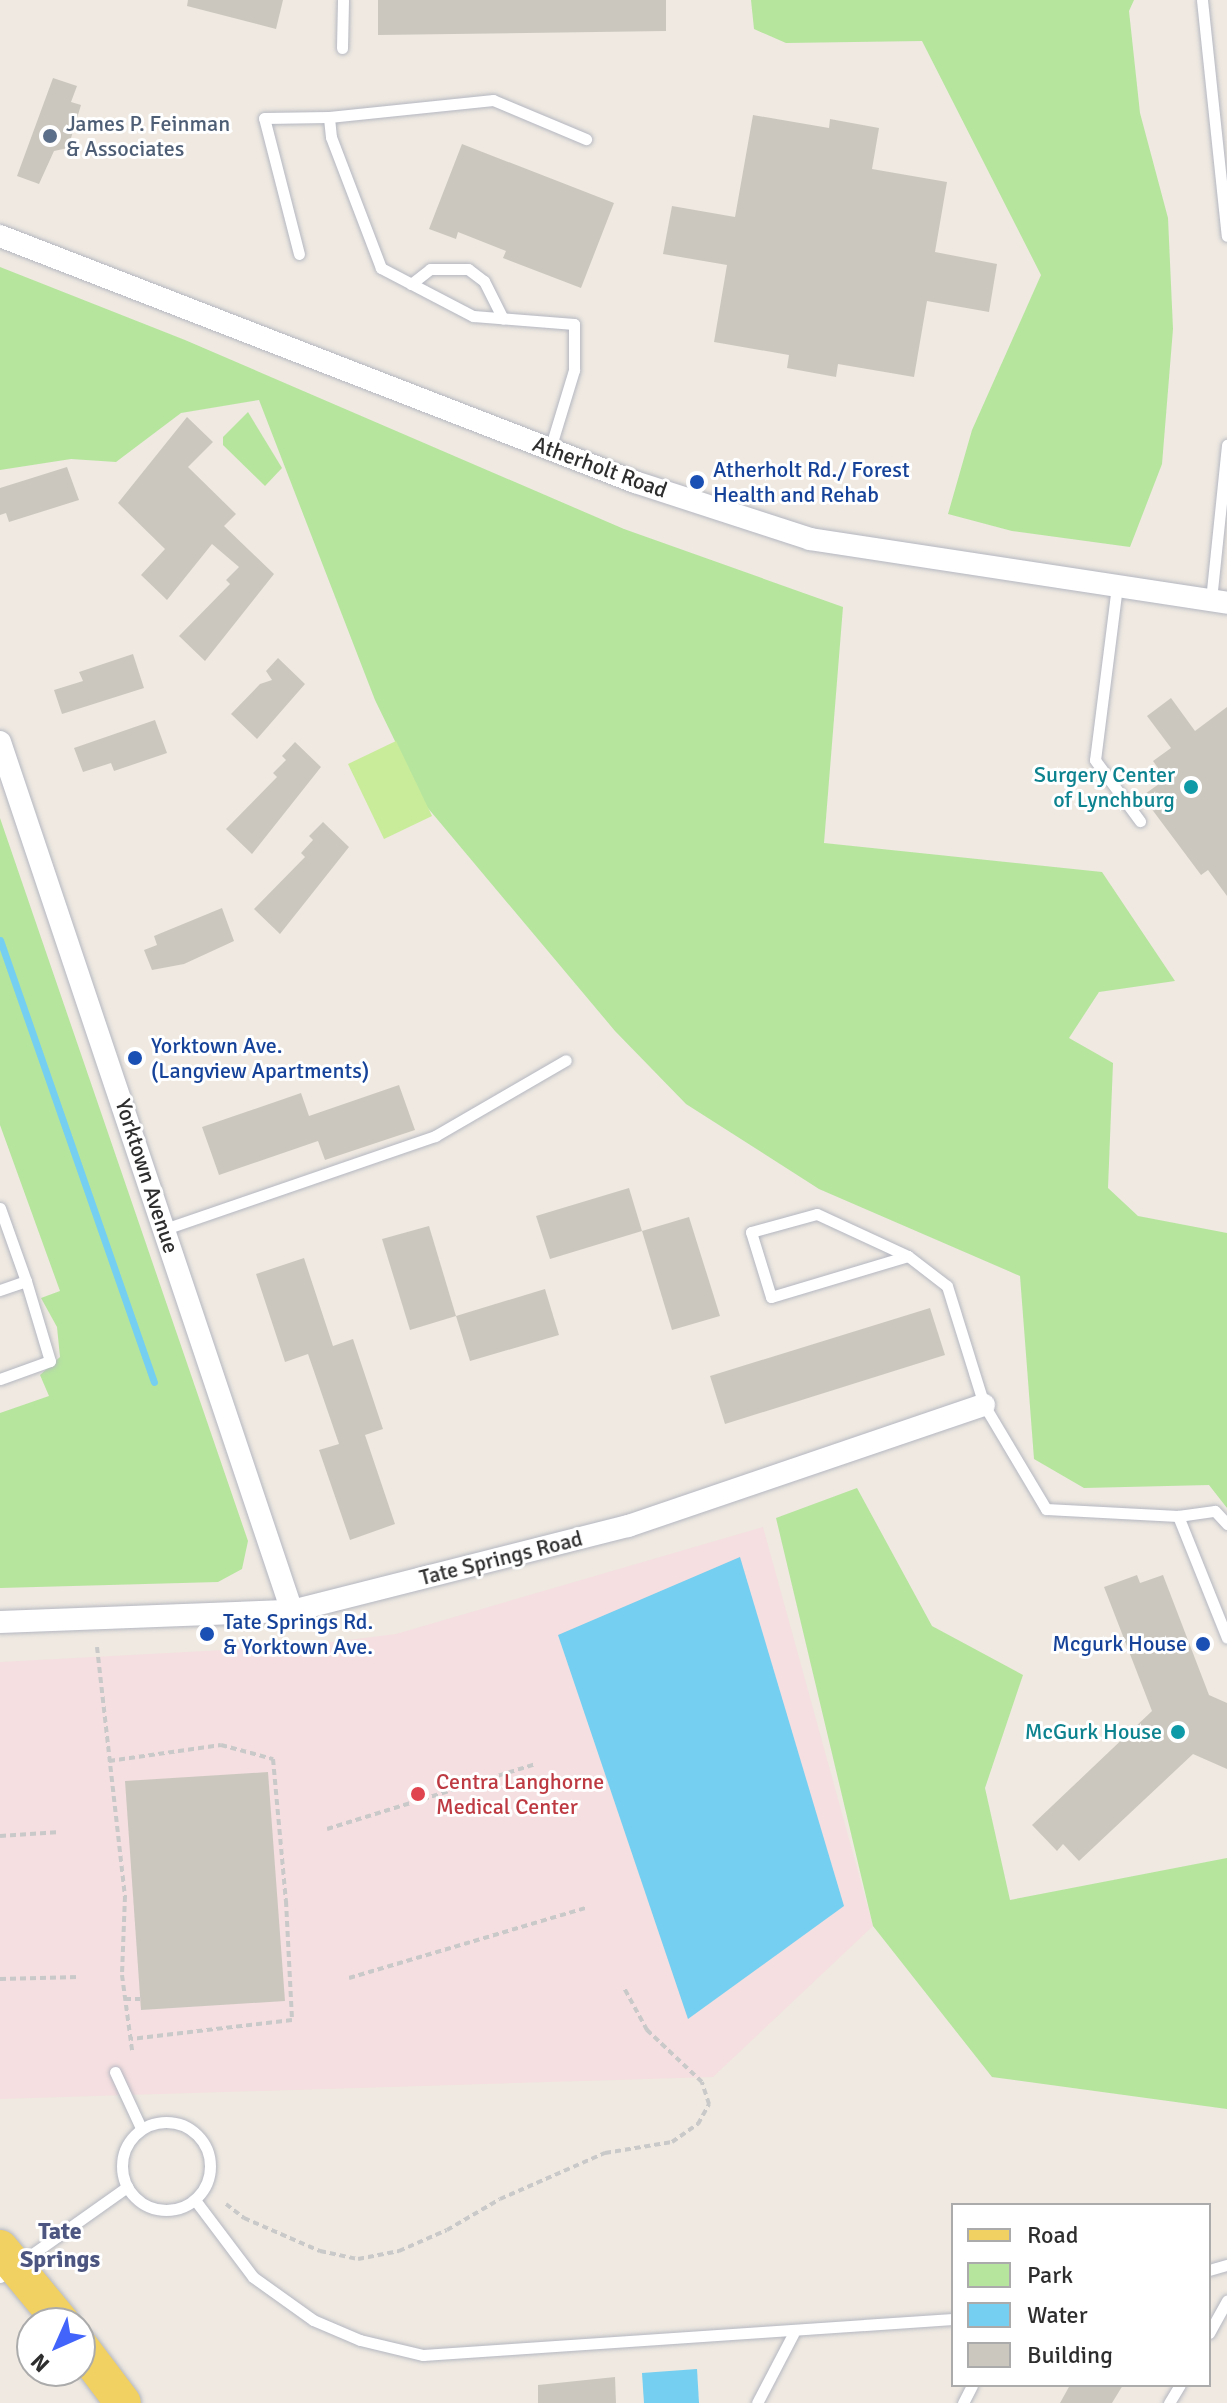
<!DOCTYPE html>
<style>
body{margin:0}
#map{position:relative;width:1227px;height:2403px;overflow:hidden;background:#efe9e1;font-family:Signika,sans-serif}
div>[style]{position:absolute}
.medical>*{inset:0;background:#f5dfe0}
.green>*{inset:0;background:#b6e59e}
.pitch>*{inset:0;background:#c9ec9a}
.water>*{inset:0;background:#75cff0}
.stream>*{height:7px;margin:-3.5px;padding:0 3.5px;transform-origin:3.5px;border-radius:3.5px;background:#75cff0}
.building>*{inset:0;background:#cbc7bf}
.path>*{height:4px;margin-top:-2px;transform-origin:0;background:repeating-linear-gradient(90deg,#c9c9c9 0 6px,transparent 0 10px)}
.roads{filter:drop-shadow(0 0 2px #b4b7c1) drop-shadow(0 0 2px #b4b7c1)}
.lane>*{height:11px;margin:-5.5px;padding:0 5.5px;transform-origin:5.5px;border-radius:5.5px;background:#fff}
.lane>.ring{margin:-5.5px;padding:0;box-sizing:content-box;background:none;border:11px solid #fff;border-radius:50%}
.street>*{height:22px;margin:-11px;padding:0 11px;transform-origin:11px;border-radius:11px;background:#fff}
.primary>*{height:36px;margin:-18px;padding:0 18px;transform-origin:18px;border-radius:18px;background:#f2d163}
.dots>*{width:22px;height:22px;translate:-50% -50%;box-sizing:border-box;border:4px solid #fff;border-radius:50%}
span{translate:-50% -50%;white-space:nowrap;text-align:center;line-height:1.15;-webkit-text-stroke:6px #fff;paint-order:stroke}
.service-label{font-size:22px;color:#4e5e75}
.left{translate:0 -50%;text-align:left}
.street-label{font-size:22px;color:#2e2e2e}
.transit-label{font-size:22px;color:#164399}
.right{translate:-100% -50%;text-align:right}
.culture-label{font-size:22px;color:#0d838f}
.health-label{font-size:22px;color:#be3a42}
.neighbourhood-label{font-size:24px;color:#4d5680;font-weight:700}
.legend{position:absolute;left:951px;top:2203px;width:260px;height:184px;box-sizing:border-box;background:#fff;border:2px solid #ababab;margin:0;padding:10px 14px;list-style:none;font-size:24px;color:#2e2e2e}
.legend li{display:flex;align-items:center;gap:16px;height:40px}
.legend b{width:40px;border:2px solid #ababab}
.north{position:absolute;left:16px;top:2307px;width:80px;height:80px;box-sizing:border-box;background:#fff;border:2px solid #ababab;border-radius:50%;rotate:225deg;font-size:22px;font-weight:700;line-height:32px;text-align:center;color:#2e2e2e}
.north::after{content:'';display:block;margin:auto;width:28px;height:36px;background:#4264fb;clip-path:polygon(50% 0,100% 100%,50% 72%,0 100%)}
</style>
<div id="map">
<div class="medical">
<div style="clip-path:polygon(763px 1527px,873px 1926px,713px 2077px,0 2099px,0 1662px,299px 1646px,396px 1634px)"></div>
</div>
<div class="green">
<div style="clip-path:polygon(751px 0,1134px 0,1129px 11px,1140px 113px,1168px 218px,1173px 329px,1162px 464px,1130px 547px,1012px 531px,948px 514px,972px 430px,1041px 275px,922px 41px,786px 43px,754px 29px)"></div>
<div style="clip-path:polygon(0 267px,185px 340px,624px 529px,843px 607px,824px 843px,1102px 872px,1175px 981px,1099px 992px,1069px 1038px,1113px 1063px,1108px 1188px,1138px 1216px,1227px 1233px,1227px 1508px,1209px 1485px,1084px 1488px,1034px 1459px,1020px 1276px,819px 1189px,686px 1104px,615px 1031px,427px 807px,375px 700px,259px 400px,181px 413px,116px 462px,71px 459px,0 470px)"></div>
<div style="clip-path:polygon(248px 412px,282px 468px,265px 486px,223px 445px,223px 437px)"></div>
<div style="clip-path:polygon(0 818px,248px 1541px,242px 1569px,218px 1582px,0 1588px,0 1413px,49px 1396px,40px 1375px,60px 1357px,57px 1327px,41px 1298px,60px 1291px,0 1125px)"></div>
<div style="clip-path:polygon(857px 1488px,932px 1626px,1023px 1675px,985px 1788px,1010px 1900px,1227px 1858px,1227px 2109px,992px 2077px,873px 1926px,776px 1518px)"></div>
</div>
<div class="pitch">
<div style="clip-path:polygon(396px 741px,432px 816px,384px 839px,348px 764px)"></div>
</div>
<div class="water">
<div style="clip-path:polygon(740px 1557px,844px 1906px,688px 2019px,558px 1635px)"></div>
<div style="clip-path:polygon(697px 2369px,699px 2403px,644px 2403px,642px 2373px)"></div>
</div>
<div class="stream">
<div style="left:0;top:940px;width:468px;rotate:70.8deg"></div>
</div>
<div class="building">
<div style="clip-path:polygon(188px 0,283px 0,276px 29px,187px 6px)"></div>
<div style="clip-path:polygon(378px 0,666px 0,666px 31px,378px 35px)"></div>
<div style="clip-path:polygon(53px 78px,77px 86px,71px 102px,81px 105px,68px 148px,54px 151px,39px 184px,17px 176px)"></div>
<div style="clip-path:polygon(753px 115px,829px 128px,830px 119px,879px 128px,872px 169px,947px 182px,935px 252px,997px 264px,989px 312px,927px 301px,914px 377px,838px 364px,836px 377px,787px 368px,789px 355px,714px 342px,727px 265px,663px 254px,672px 206px,735px 217px)"></div>
<div style="clip-path:polygon(462px 144px,614px 203px,581px 288px,503px 258px,506px 251px,458px 232px,456px 239px,429px 229px)"></div>
<div style="clip-path:polygon(187px 417px,213px 442px,188px 467px,236px 514px,224px 526px,274px 574px,205px 661px,179px 636px,230px 584px,226px 580px,239px 567px,212px 544px,167px 600px,141px 575px,165px 549px,118px 503px)"></div>
<div style="clip-path:polygon(67px 467px,79px 500px,9px 522px,6px 513px,0 515px,0 488px)"></div>
<div style="clip-path:polygon(133px 654px,144px 688px,62px 714px,54px 690px,83px 681px,79px 672px)"></div>
<div style="clip-path:polygon(278px 658px,305px 684px,257px 739px,231px 714px,260px 684px,272px 680px,266px 671px)"></div>
<div style="clip-path:polygon(1171px 698px,1195px 731px,1227px 707px,1227px 896px,1208px 870px,1201px 875px,1142px 796px,1166px 779px,1153px 761px,1171px 748px,1147px 716px)"></div>
<div style="clip-path:polygon(155px 720px,167px 753px,114px 771px,111px 763px,83px 772px,74px 748px)"></div>
<div style="clip-path:polygon(295px 742px,321px 767px,252px 854px,226px 829px,277px 777px,273px 773px,286px 760px,282px 756px)"></div>
<div style="clip-path:polygon(323px 822px,349px 847px,280px 934px,254px 909px,305px 857px,301px 853px,313px 840px,309px 836px)"></div>
<div style="clip-path:polygon(222px 908px,234px 941px,184px 964px,152px 970px,144px 950px,157px 945px,154px 936px)"></div>
<div style="clip-path:polygon(399px 1085px,415px 1130px,325px 1160px,318px 1141px,219px 1175px,202px 1127px,301px 1093px,309px 1116px)"></div>
<div style="clip-path:polygon(629px 1188px,642px 1231px,550px 1259px,536px 1216px)"></div>
<div style="clip-path:polygon(689px 1217px,720px 1316px,672px 1330px,642px 1231px)"></div>
<div style="clip-path:polygon(429px 1226px,456px 1316px,410px 1330px,382px 1239px)"></div>
<div style="clip-path:polygon(304px 1258px,333px 1346px,353px 1339px,383px 1429px,365px 1435px,395px 1524px,350px 1540px,319px 1450px,339px 1444px,308px 1354px,285px 1362px,256px 1274px)"></div>
<div style="clip-path:polygon(545px 1289px,559px 1335px,470px 1361px,456px 1316px)"></div>
<div style="clip-path:polygon(930px 1308px,945px 1355px,725px 1424px,710px 1376px)"></div>
<div style="clip-path:polygon(1137px 1575px,1140px 1583px,1163px 1575px,1209px 1695px,1227px 1703px,1227px 1769px,1193px 1754px,1079px 1861px,1063px 1844px,1057px 1851px,1032px 1825px,1152px 1711px,1104px 1587px)"></div>
<div style="clip-path:polygon(268px 1772px,285px 2001px,141px 2010px,125px 1781px)"></div>
<div style="clip-path:polygon(615px 2377px,616px 2403px,538px 2403px,538px 2385px)"></div>
<div style="clip-path:polygon(1070px 2385px,1123px 2385px,1112px 2403px,1060px 2403px)"></div>
</div>
<div class="path">
<div style="left:97px;top:1647px;width:251px;rotate:83.6deg"></div>
<div style="left:125px;top:1896px;width:79px;rotate:92.2deg"></div>
<div style="left:122px;top:1975px;width:76px;rotate:82.4deg"></div>
<div style="left:109px;top:1761px;width:113px;rotate:-8.1deg"></div>
<div style="left:221px;top:1745px;width:54px;rotate:15.1deg"></div>
<div style="left:273px;top:1759px;width:143px;rotate:84.8deg"></div>
<div style="left:286px;top:1901px;width:119px;rotate:87.1deg"></div>
<div style="left:292px;top:2020px;width:162px;rotate:173.3deg"></div>
<div style="left:327px;top:1829px;width:219px;rotate:-17.3deg"></div>
<div style="left:0;top:1836px;width:60px;rotate:-3.8deg"></div>
<div style="left:349px;top:1978px;width:247px;rotate:-16.5deg"></div>
<div style="left:0;top:1979px;width:79px;rotate:-1.5deg"></div>
<div style="left:125px;top:1999px;width:15px"></div>
<div style="left:226px;top:2204px;width:23px;rotate:38deg"></div>
<div style="left:244px;top:2218px;width:83px;rotate:23.5deg"></div>
<div style="left:320px;top:2251px;width:39px;rotate:12deg"></div>
<div style="left:358px;top:2259px;width:42px;rotate:-11deg"></div>
<div style="left:399px;top:2251px;width:52px;rotate:-23.6deg"></div>
<div style="left:447px;top:2230px;width:61px;rotate:-30.3deg"></div>
<div style="left:500px;top:2199px;width:115px;rotate:-23.7deg"></div>
<div style="left:605px;top:2153px;width:68px;rotate:-9.3deg"></div>
<div style="left:672px;top:2142px;width:32px;rotate:-35deg"></div>
<div style="left:698px;top:2124px;width:23px;rotate:-61deg"></div>
<div style="left:709px;top:2104px;width:23px;rotate:-108deg"></div>
<div style="left:702px;top:2082px;width:76px;rotate:-136.6deg"></div>
<div style="left:647px;top:2030px;width:50px;rotate:-118.6deg"></div>
</div>
<div class="roads">
<div class="lane">
<div style="left:1202px;top:0;width:237px;rotate:84deg"></div>
<div style="left:342px;top:48px;width:48px;rotate:-88.8deg"></div>
<div style="left:299px;top:254px;width:140px;rotate:-104.4deg"></div>
<div style="left:264px;top:118px;width:65px;rotate:-0.9deg"></div>
<div style="left:411px;top:284px;width:24px;rotate:-38deg"></div>
<div style="left:430px;top:269px;width:38px"></div>
<div style="left:468px;top:269px;width:20px;rotate:37deg"></div>
<div style="left:484px;top:281px;width:42px;rotate:63.4deg"></div>
<div style="left:550px;top:449px;width:83px;rotate:-73.1deg"></div>
<div style="left:574px;top:370px;width:46px;rotate:-90deg"></div>
<div style="left:574px;top:324px;width:101px;rotate:-175.5deg"></div>
<div style="left:473px;top:316px;width:104px;rotate:-152.4deg"></div>
<div style="left:381px;top:268px;width:140px;rotate:-110.9deg"></div>
<div style="left:331px;top:137px;width:20px;rotate:-96deg"></div>
<div style="left:329px;top:117px;width:165px;rotate:-5.9deg"></div>
<div style="left:493px;top:100px;width:101px;rotate:22.8deg"></div>
<div style="left:1117px;top:586px;width:175px;rotate:97.2deg"></div>
<div style="left:1095px;top:760px;width:76px;rotate:53.6deg"></div>
<div style="left:1211px;top:600px;width:156px;rotate:-84.1deg"></div>
<div style="left:0;top:1208px;width:77px;rotate:70.4deg"></div>
<div style="left:26px;top:1281px;width:28px;rotate:161deg"></div>
<div style="left:165px;top:1229px;width:286px;rotate:-19deg"></div>
<div style="left:435px;top:1136px;width:151px;rotate:-30.1deg"></div>
<div style="left:908px;top:1256px;width:143px;rotate:163.3deg"></div>
<div style="left:771px;top:1297px;width:68px;rotate:-107.1deg"></div>
<div style="left:751px;top:1232px;width:68px;rotate:-15.3deg"></div>
<div style="left:817px;top:1214px;width:100px;rotate:24.8deg"></div>
<div style="left:908px;top:1256px;width:49px;rotate:37.6deg"></div>
<div style="left:947px;top:1286px;width:125px;rotate:72.7deg"></div>
<div style="left:984px;top:1405px;width:121px;rotate:59.2deg"></div>
<div style="left:1046px;top:1509px;width:132px;rotate:3deg"></div>
<div style="left:1178px;top:1516px;width:37px;rotate:-8deg"></div>
<div style="left:1215px;top:1511px;width:18px;rotate:47deg"></div>
<div style="left:0;top:1379px;width:53px;rotate:-19.8deg"></div>
<div style="left:50px;top:1361px;width:84px;rotate:-106.7deg"></div>
<div style="left:1178px;top:1516px;width:131px;rotate:68.1deg"></div>
<div style="left:115px;top:2072px;width:62px;rotate:65.1deg"></div>
<div class="ring" style="left:122px;top:2122px;width:77px;height:77px"></div>
<div style="left:195px;top:2200px;width:96px;rotate:53deg"></div>
<div style="left:253px;top:2277px;width:74px;rotate:35.6deg"></div>
<div style="left:313px;top:2320px;width:51px;rotate:23.1deg"></div>
<div style="left:360px;top:2340px;width:65px;rotate:13.4deg"></div>
<div style="left:423px;top:2355px;width:531px;rotate:-3.89deg"></div>
<div style="left:1209px;top:2270px;width:19px;rotate:-16deg"></div>
<div style="left:0;top:2277px;width:156px;rotate:-35.3deg"></div>
<div style="left:1209px;top:2333px;width:37px;rotate:-61deg"></div>
<div style="left:757px;top:2403px;width:78px;rotate:-62.4deg"></div>
<div style="left:963px;top:2403px;width:20px;rotate:-63deg"></div>
<div style="left:1169px;top:2403px;width:21px;rotate:-59deg"></div>
</div>
<div class="street">
<div style="left:0;top:236px;width:681px;rotate:21.18deg"></div>
<div style="left:635px;top:482px;width:184px;rotate:18deg"></div>
<div style="left:810px;top:539px;width:422px;rotate:8.7deg"></div>
<div style="left:0;top:742px;width:917px;rotate:71.43deg"></div>
<div style="left:0;top:1622px;width:292px;rotate:-2.2deg"></div>
<div style="left:292px;top:1611px;width:347px;rotate:-14.2deg"></div>
<div style="left:628px;top:1526px;width:376px;rotate:-18.8deg"></div>
</div>
<div class="primary">
<div style="left:0;top:2248px;width:97px;rotate:50.4deg"></div>
<div style="left:80px;top:2346px;width:71px;rotate:53deg"></div>
</div>
</div>
<div class="dots">
<div style="left:50px;top:136px;background:#5c6f8a"></div>
<div style="left:697px;top:482px;background:#1a4fb4"></div>
<div style="left:1191px;top:787px;background:#0f9aa8"></div>
<div style="left:135px;top:1058px;background:#1a4fb4"></div>
<div style="left:207px;top:1634px;background:#1a4fb4"></div>
<div style="left:1203px;top:1644px;background:#1a4fb4"></div>
<div style="left:1178px;top:1732px;background:#0f9aa8"></div>
<div style="left:418px;top:1794px;background:#e0444e"></div>
</div>
<div class="service-label">
<span class="left" style="left:66px;top:136px">James P. Feinman<br>&amp; Associates</span>
</div>
<div class="street-label">
<span style="left:600px;top:467px;rotate:20deg">Atherholt Road</span>
<span style="left:147px;top:1176px;rotate:72deg">Yorktown Avenue</span>
<span style="left:501px;top:1558px;rotate:-14deg">Tate Springs Road</span>
</div>
<div class="transit-label">
<span class="left" style="left:713px;top:482px">Atherholt Rd./ Forest<br>Health and Rehab</span>
<span class="left" style="left:151px;top:1058px">Yorktown Ave.<br>(Langview Apartments)</span>
<span class="left" style="left:223px;top:1634px">Tate Springs Rd.<br>&amp; Yorktown Ave.</span>
<span class="right" style="left:1187px;top:1644px">Mcgurk House</span>
</div>
<div class="culture-label">
<span class="right" style="left:1175px;top:787px">Surgery Center<br>of Lynchburg</span>
<span class="right" style="left:1162px;top:1732px">McGurk House</span>
</div>
<div class="health-label">
<span class="left" style="left:436px;top:1794px">Centra Langhorne<br>Medical Center</span>
</div>
<div class="neighbourhood-label">
<span style="left:60px;top:2246px">Tate<br>Springs</span>
</div>
<ul class="legend">
<li><b style="height:10px;background:#f2d163"></b>Road</li>
<li><b style="height:22px;background:#b6e59e"></b>Park</li>
<li><b style="height:22px;background:#75cff0"></b>Water</li>
<li><b style="height:22px;background:#cbc7bf"></b>Building</li>
</ul>
<div class="north">N</div>
</div>
